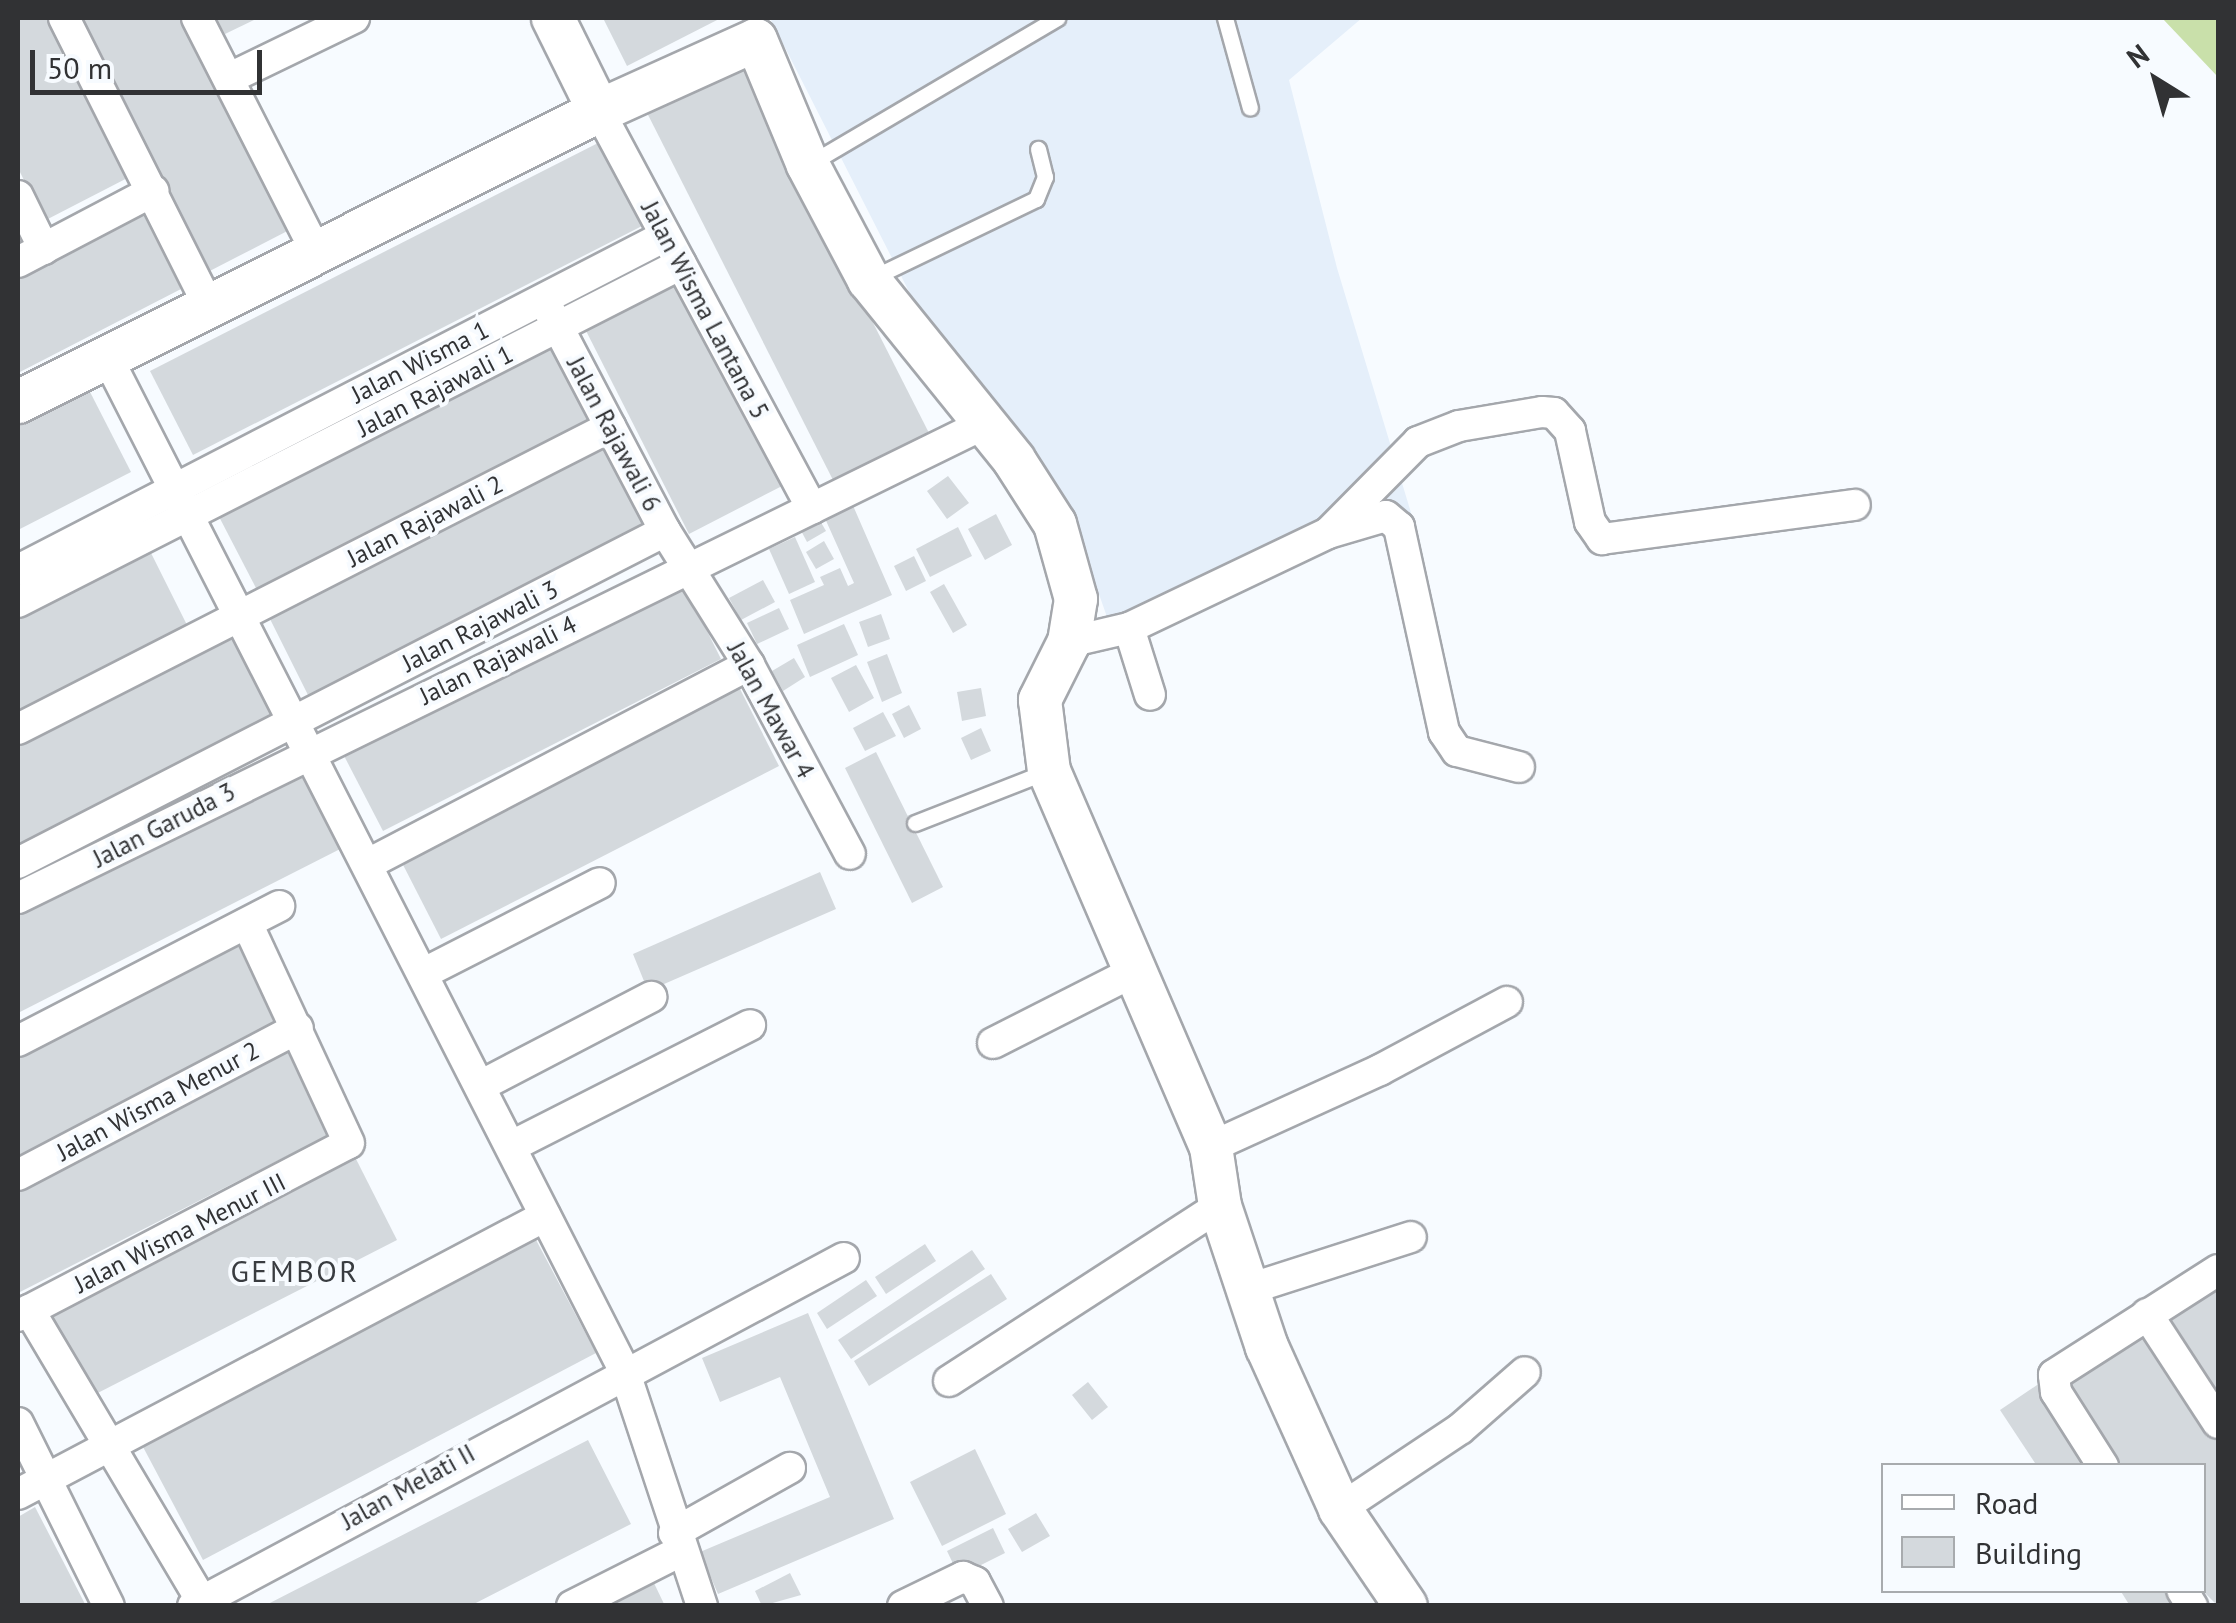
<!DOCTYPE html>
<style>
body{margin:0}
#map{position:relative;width:2236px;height:1623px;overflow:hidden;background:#f7fbff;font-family:"PT Sans",sans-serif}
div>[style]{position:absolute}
.built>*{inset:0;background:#e5effa}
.green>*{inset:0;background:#c9e0aa}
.building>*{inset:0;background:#d4d9dd}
.roads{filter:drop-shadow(2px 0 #a4a7ac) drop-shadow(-2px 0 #a4a7ac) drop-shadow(0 2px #a4a7ac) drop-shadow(0 -2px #a4a7ac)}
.lane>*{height:15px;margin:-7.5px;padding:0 7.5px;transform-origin:7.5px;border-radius:7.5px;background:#fff}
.street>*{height:30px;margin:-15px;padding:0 15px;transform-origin:15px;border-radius:15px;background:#fff}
.secondary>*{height:42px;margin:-21px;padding:0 21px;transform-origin:21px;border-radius:21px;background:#fff}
span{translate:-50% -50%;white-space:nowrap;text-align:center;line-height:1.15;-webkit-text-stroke:8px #f7fbff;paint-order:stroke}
.street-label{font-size:25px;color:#313234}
.quarter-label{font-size:30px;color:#393c40;letter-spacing:2.5px}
.frame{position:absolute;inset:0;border:20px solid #313234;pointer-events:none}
.legend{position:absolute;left:1881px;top:1463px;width:325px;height:130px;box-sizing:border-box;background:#f7fbff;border:2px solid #a8abae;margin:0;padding:12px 18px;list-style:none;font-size:30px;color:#313234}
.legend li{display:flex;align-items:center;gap:20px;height:50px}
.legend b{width:50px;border:2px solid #a8abae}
.north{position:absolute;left:2106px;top:30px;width:100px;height:100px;-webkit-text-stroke:8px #f7fbff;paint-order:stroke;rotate:323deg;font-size:28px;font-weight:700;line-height:40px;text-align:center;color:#313234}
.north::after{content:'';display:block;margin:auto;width:35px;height:45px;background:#313234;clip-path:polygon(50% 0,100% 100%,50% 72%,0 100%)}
.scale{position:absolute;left:30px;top:50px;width:232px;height:45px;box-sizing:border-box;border:5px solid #313234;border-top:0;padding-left:12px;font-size:30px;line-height:35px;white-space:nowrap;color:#313234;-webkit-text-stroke:8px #f7fbff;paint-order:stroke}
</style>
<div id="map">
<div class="built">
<i style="clip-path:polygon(770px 18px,1362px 18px,1289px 80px,1337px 268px,1412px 516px,1107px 617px,1068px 506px,929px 331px)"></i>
</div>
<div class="green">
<i style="clip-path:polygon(2162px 18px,2218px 18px,2218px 77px)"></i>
</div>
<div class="building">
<i style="clip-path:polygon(18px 18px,61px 18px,139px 172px,44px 221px,18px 168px)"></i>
<i style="clip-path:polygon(71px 18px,191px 18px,297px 226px,202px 275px)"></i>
<i style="clip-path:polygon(216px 18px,258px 18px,225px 34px)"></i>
<i style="clip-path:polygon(603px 18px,721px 18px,627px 66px)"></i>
<i style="clip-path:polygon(737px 55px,929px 433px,834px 482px,642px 103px)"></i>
<i style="clip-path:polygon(600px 142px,642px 226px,193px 455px,150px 371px)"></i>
<i style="clip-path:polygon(139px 206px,181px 289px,18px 373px,18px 267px)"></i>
<i style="clip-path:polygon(675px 270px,784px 485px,689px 534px,580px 319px)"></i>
<i style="clip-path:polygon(553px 334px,595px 418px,257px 590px,214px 507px)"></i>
<i style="clip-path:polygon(88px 388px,131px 472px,18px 530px,18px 424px)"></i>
<i style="clip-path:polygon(605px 440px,648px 524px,309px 697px,267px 613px)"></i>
<i style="clip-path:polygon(948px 476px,969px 503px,947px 519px,927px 491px)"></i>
<i style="clip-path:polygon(851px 501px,892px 595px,804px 634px,790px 600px,824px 585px,820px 577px,840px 568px,848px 586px,854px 583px,823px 514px)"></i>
<i style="clip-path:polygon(815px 512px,826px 531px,807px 542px,797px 523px)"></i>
<i style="clip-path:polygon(996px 514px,1012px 545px,985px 560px,968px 529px)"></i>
<i style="clip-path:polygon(958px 527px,972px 556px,930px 577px,916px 549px)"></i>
<i style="clip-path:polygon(795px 537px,815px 582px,789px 594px,769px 549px)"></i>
<i style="clip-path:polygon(145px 541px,187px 625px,18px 712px,18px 606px)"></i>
<i style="clip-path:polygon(824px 541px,834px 559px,816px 569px,806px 552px)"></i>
<i style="clip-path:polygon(914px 556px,926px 581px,906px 591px,894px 566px)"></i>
<i style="clip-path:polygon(679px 575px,721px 659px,383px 831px,340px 748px)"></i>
<i style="clip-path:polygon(763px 580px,775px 602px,741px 620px,729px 598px)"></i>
<i style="clip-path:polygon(944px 584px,967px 625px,953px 633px,930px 592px)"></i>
<i style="clip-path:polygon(779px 608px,789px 629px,757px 644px,747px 623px)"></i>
<i style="clip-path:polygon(881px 614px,890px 639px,868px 647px,859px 622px)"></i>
<i style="clip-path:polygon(844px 624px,858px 655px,810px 677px,797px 645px)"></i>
<i style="clip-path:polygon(236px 631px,278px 715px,18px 848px,18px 742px)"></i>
<i style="clip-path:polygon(887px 654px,902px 693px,882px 702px,867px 662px)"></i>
<i style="clip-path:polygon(794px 658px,805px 677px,783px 691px,772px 671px)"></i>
<i style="clip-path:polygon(856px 665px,874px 698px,849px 712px,831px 678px)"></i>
<i style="clip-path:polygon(737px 683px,779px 766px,441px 939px,398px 855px)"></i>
<i style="clip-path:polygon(981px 688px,986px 716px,962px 721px,957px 692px)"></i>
<i style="clip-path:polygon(909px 705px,921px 729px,904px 738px,892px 714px)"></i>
<i style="clip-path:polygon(883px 712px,896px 736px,865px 751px,853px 728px)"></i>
<i style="clip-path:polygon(981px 728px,991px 751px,971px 760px,961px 738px)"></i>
<i style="clip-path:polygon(876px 752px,943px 887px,912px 903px,845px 768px)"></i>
<i style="clip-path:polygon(308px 760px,350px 844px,18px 1013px,18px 908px)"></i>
<i style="clip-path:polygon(820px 872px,836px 909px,648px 991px,633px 954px)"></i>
<i style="clip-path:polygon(247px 934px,289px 1018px,18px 1156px,18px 1051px)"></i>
<i style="clip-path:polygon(295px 1046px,338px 1130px,18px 1293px,18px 1187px)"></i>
<i style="clip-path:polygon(355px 1157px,397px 1240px,86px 1399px,44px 1315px)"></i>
<i style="clip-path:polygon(535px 1238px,596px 1353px,203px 1560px,142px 1445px)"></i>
<i style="clip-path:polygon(925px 1244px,936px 1261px,886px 1294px,875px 1277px)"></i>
<i style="clip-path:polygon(972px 1250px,985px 1269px,851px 1359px,838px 1340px)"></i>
<i style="clip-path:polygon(991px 1274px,1007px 1299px,869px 1386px,854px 1361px)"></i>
<i style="clip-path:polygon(866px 1280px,877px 1296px,827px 1329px,817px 1313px)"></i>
<i style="clip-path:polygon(2218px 1281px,2218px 1392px,2167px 1315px)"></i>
<i style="clip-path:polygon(808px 1313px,894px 1519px,718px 1594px,700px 1552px,830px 1497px,780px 1377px,720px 1402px,702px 1358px)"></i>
<i style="clip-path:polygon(2141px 1320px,2218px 1436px,2218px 1606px,2204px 1592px,2204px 1466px,2120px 1466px,2059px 1374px)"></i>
<i style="clip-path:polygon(1088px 1382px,1108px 1407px,1092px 1420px,1072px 1395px)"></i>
<i style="clip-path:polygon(2040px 1383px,2095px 1466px,2037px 1466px,2000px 1410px)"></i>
<i style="clip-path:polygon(588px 1440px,631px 1524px,554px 1563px,470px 1606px,264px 1606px)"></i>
<i style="clip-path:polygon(975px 1449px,1006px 1514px,942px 1546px,910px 1482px)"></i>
<i style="clip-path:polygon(35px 1507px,64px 1563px,86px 1606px,18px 1606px,18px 1517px)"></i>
<i style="clip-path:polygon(1036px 1513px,1050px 1536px,1022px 1552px,1008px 1529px)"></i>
<i style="clip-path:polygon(993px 1528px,1005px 1553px,959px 1576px,947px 1551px)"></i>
<i style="clip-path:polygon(790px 1573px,801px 1595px,762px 1606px,755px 1591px)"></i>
<i style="clip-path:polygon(653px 1581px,665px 1606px,604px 1606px)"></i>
<i style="clip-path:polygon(2120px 1590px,2178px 1590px,2188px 1606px,2130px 1606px)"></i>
</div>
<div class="roads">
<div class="lane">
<i style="left:1225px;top:18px;width:93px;rotate:74.5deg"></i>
<i style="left:811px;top:163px;width:286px;rotate:-30.5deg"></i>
<i style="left:872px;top:278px;width:182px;rotate:-25.7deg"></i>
<i style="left:1036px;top:199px;width:24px;rotate:-68deg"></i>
<i style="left:1045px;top:177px;width:29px;rotate:-104deg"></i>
<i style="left:915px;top:823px;width:140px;rotate:-21.4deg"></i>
</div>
<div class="street">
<i style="left:64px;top:18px;width:322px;rotate:63.3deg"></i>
<i style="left:197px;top:18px;width:263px;rotate:63deg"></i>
<i style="left:238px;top:74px;width:129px;rotate:-25.8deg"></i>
<i style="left:599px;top:111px;width:451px;rotate:61.8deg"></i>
<i style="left:18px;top:196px;width:59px;rotate:63.9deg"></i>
<i style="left:18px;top:262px;width:153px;rotate:-27.7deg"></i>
<i style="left:549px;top:310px;width:250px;rotate:62.3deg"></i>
<i style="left:665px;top:531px;width:158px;rotate:57.9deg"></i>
<i style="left:749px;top:665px;width:214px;rotate:61.9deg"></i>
<i style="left:107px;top:357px;width:1137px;rotate:62.96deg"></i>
<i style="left:624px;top:1370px;width:249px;rotate:71.7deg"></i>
<i style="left:1328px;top:533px;width:128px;rotate:-45.3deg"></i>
<i style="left:1418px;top:442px;width:44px;rotate:-21.3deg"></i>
<i style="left:1459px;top:426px;width:84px;rotate:-9.6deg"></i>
<i style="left:1542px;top:412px;width:12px;rotate:5deg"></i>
<i style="left:1554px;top:413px;width:24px;rotate:48deg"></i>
<i style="left:1570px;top:431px;width:93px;rotate:77.6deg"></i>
<i style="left:1590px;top:522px;width:21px;rotate:55deg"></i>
<i style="left:1602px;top:539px;width:255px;rotate:-7.7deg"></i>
<i style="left:18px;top:570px;width:728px;rotate:-27.3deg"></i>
<i style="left:18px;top:602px;width:744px;rotate:-27.01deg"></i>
<i style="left:1129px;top:628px;width:70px;rotate:72.6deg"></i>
<i style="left:1069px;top:642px;width:62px;rotate:-13.1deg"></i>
<i style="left:1129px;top:628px;width:221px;rotate:-25.5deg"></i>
<i style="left:1328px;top:533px;width:60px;rotate:-16.3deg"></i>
<i style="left:1386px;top:516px;width:17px;rotate:40deg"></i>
<i style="left:1399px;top:527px;width:210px;rotate:77.6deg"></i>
<i style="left:1444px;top:732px;width:23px;rotate:56deg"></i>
<i style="left:1457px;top:751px;width:64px;rotate:14.5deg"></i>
<i style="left:18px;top:729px;width:665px;rotate:-27.03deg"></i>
<i style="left:18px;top:863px;width:727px;rotate:-27.16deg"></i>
<i style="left:368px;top:864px;width:430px;rotate:-27.6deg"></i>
<i style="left:18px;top:898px;width:1076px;rotate:-26.14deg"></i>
<i style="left:426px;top:972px;width:195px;rotate:-27.1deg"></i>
<i style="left:18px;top:1041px;width:294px;rotate:-27.3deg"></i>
<i style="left:993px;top:1043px;width:159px;rotate:-26.9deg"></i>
<i style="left:482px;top:1085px;width:191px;rotate:-27.5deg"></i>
<i style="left:512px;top:1146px;width:267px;rotate:-26.9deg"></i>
<i style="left:1211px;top:1147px;width:186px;rotate:-24.5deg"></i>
<i style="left:1380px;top:1070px;width:144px;rotate:-28.2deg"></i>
<i style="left:18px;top:1175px;width:316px;rotate:-27.7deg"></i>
<i style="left:1246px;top:1290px;width:173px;rotate:-17.8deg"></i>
<i style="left:29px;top:1310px;width:344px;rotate:59.3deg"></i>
<i style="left:2147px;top:1314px;width:130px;rotate:56.9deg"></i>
<i style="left:18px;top:1316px;width:373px;rotate:-27.6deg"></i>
<i style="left:349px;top:1143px;width:242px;rotate:-114.9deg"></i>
<i style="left:949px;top:1381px;width:323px;rotate:-32.9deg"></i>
<i style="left:18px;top:1423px;width:204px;rotate:63.6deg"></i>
<i style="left:2103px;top:1466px;width:88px;rotate:-122.4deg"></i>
<i style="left:2056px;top:1392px;width:17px;rotate:-97deg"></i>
<i style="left:2054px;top:1375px;width:195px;rotate:-32.6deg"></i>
<i style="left:18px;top:1494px;width:596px;rotate:-27.81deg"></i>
<i style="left:1340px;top:1509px;width:144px;rotate:-33.7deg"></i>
<i style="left:1460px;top:1429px;width:86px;rotate:-41.2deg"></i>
<i style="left:674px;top:1533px;width:133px;rotate:-29.3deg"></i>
<i style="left:2182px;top:1590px;width:19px;rotate:58deg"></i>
<i style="left:193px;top:1606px;width:738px;rotate:-28.13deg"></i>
<i style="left:572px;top:1606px;width:120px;rotate:-26.8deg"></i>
<i style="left:903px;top:1606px;width:67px;rotate:-25.8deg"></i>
<i style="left:963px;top:1577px;width:13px;rotate:23deg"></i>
<i style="left:975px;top:1582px;width:27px;rotate:62deg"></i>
</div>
<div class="secondary">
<i style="left:553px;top:18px;width:104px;rotate:63.7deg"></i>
<i style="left:18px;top:402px;width:650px;rotate:-26.6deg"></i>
<i style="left:599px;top:111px;width:172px;rotate:-24.3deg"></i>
<i style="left:756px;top:40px;width:135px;rotate:67.4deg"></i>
<i style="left:808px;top:165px;width:130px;rotate:62.1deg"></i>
<i style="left:869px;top:280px;width:231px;rotate:51.1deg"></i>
<i style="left:1014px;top:460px;width:76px;rotate:57.4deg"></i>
<i style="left:1055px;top:524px;width:78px;rotate:74.4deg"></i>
<i style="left:1076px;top:599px;width:44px;rotate:99.2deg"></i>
<i style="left:1069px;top:642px;width:65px;rotate:116.6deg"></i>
<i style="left:1040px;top:700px;width:72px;rotate:82.8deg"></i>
<i style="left:1049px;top:771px;width:409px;rotate:66.7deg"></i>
<i style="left:1211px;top:1147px;width:60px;rotate:81.3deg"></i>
<i style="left:1220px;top:1206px;width:149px;rotate:71.6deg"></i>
<i style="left:1267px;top:1347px;width:178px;rotate:65.7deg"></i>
<i style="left:1340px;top:1509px;width:117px;rotate:55.8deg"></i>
</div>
</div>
<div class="street-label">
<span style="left:705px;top:310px;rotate:62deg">Jalan Wisma Lantana 5</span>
<span style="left:420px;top:362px;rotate:-27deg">Jalan Wisma 1</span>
<span style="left:435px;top:391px;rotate:-27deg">Jalan Rajawali 1</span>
<span style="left:614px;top:434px;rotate:62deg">Jalan Rajawali 6</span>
<span style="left:425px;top:521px;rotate:-27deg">Jalan Rajawali 2</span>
<span style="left:480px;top:626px;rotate:-27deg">Jalan Rajawali 3</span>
<span style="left:498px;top:660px;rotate:-26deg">Jalan Rajawali 4</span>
<span style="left:771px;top:710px;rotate:61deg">Jalan Mawar 4</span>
<span style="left:164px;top:825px;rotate:-27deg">Jalan Garuda 3</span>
<span style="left:158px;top:1101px;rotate:-28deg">Jalan Wisma Menur 2</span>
<span style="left:180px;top:1233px;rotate:-27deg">Jalan Wisma Menur III</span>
<span style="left:408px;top:1487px;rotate:-29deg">Jalan Melati II</span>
</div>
<div class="quarter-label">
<span style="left:295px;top:1271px">GEMBOR</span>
</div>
<div class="frame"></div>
<ul class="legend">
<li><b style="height:12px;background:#fff"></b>Road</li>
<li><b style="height:28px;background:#d4d9dd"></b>Building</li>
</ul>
<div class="north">N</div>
<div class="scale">50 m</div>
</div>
